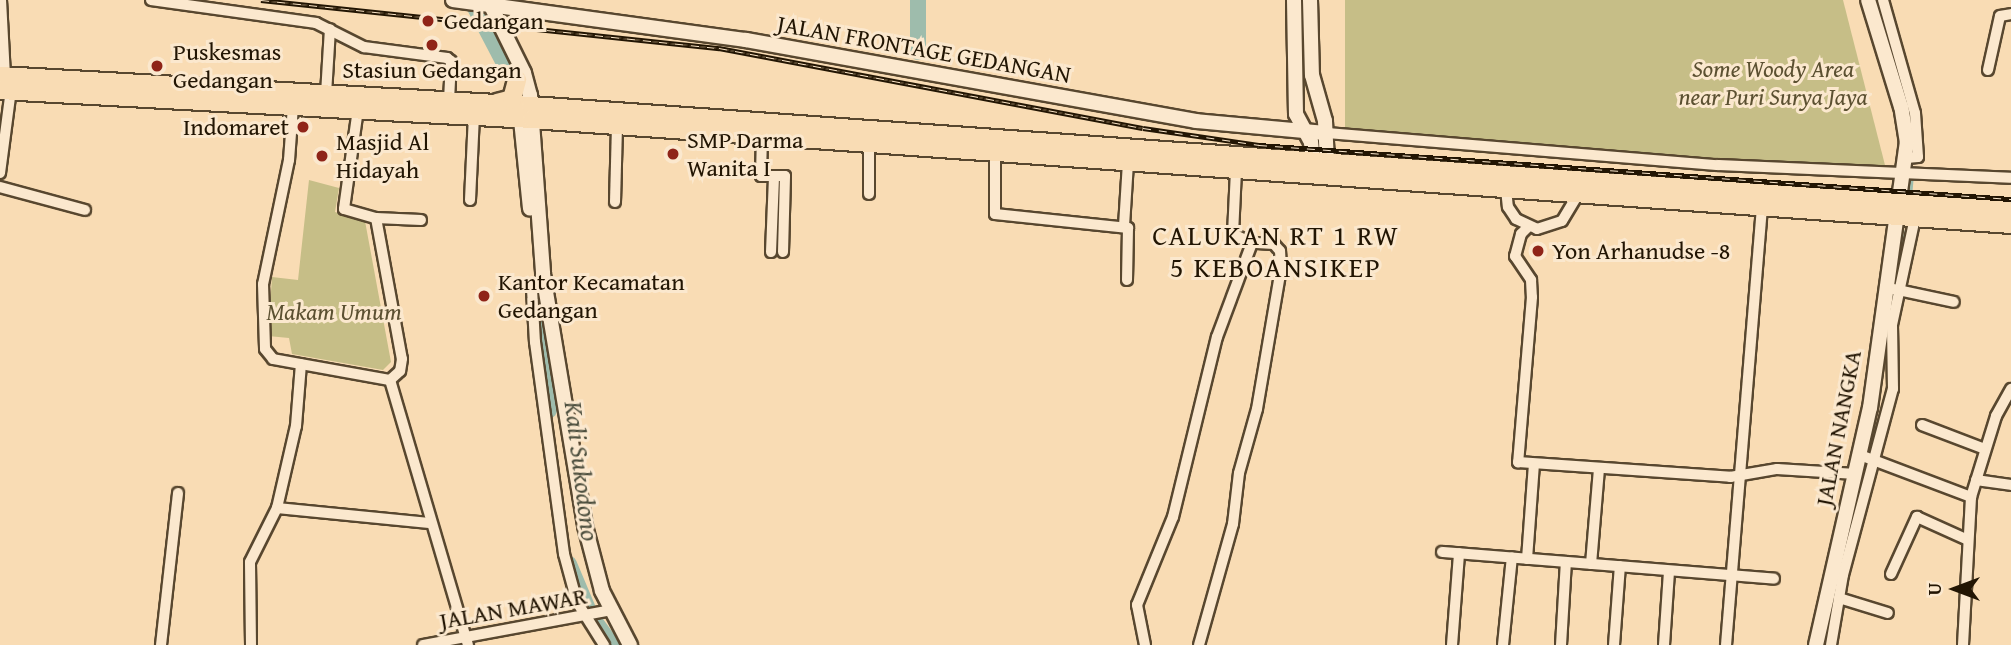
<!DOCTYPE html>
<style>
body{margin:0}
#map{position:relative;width:2011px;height:645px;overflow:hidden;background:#f9dcb4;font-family:"Gentium Book Plus",serif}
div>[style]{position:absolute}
.green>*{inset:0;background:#c6be87}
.stream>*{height:2.5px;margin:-1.25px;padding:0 1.25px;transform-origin:1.25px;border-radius:1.25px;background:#9ebcac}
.river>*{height:16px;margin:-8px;padding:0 8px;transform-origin:8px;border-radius:8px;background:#9ebcac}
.roads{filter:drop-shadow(2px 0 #58472f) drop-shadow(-2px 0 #58472f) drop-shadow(0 2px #58472f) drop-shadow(0 -2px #58472f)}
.street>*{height:10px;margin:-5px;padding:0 5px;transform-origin:5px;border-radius:5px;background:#fbe8ce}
.secondary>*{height:14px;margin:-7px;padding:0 7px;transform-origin:7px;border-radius:7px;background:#fbe8ce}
.highway>*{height:18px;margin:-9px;padding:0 9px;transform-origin:9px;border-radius:9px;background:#f9dcb4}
.rail>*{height:5px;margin-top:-2.5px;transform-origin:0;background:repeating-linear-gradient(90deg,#fbe8ce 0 8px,#221503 0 16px);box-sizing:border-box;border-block:2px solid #221503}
.dots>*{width:19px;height:19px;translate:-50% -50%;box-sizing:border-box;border:4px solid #fbe8ce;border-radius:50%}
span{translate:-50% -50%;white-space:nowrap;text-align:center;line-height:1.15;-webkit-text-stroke:6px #fbe8ce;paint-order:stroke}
.poi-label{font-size:24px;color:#221503}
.left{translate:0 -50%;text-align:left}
.right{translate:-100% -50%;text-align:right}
.street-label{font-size:24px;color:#221503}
.park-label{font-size:24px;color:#5b5031;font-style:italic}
.water-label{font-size:26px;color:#4d4f3e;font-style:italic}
.quarter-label{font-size:28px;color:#221503;letter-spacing:2px}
.north{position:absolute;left:1920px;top:554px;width:70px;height:70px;-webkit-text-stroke:5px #fbe8ce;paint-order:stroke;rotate:270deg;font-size:19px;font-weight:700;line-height:28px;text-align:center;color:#221503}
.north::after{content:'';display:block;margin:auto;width:24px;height:32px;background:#221503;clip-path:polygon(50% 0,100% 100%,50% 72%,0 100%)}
</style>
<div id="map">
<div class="green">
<i style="clip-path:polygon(1345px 0,1843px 0,1887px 173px,1345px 135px)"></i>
<i style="clip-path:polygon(309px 180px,339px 188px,335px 212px,365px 221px,391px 362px,383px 370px,292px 354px,289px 338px,268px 336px,272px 277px,298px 280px)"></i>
</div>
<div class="stream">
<i style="left:1895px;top:63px;width:15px;rotate:70deg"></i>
<i style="left:1910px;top:197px;width:21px;rotate:-85deg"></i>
<i style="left:1899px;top:252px;width:28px;rotate:-73deg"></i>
</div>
<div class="river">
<i style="left:471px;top:0;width:71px;rotate:62.4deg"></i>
<i style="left:918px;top:0;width:52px;rotate:90deg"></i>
<i style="left:536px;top:304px;width:107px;rotate:83deg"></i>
<i style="left:569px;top:564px;width:56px;rotate:67.1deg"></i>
<i style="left:591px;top:616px;width:36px;rotate:54deg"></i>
</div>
<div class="roads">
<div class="street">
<i style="left:1px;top:0;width:77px;rotate:87deg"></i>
<i style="left:151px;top:0;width:167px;rotate:7.9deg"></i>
<i style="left:316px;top:23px;width:54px;rotate:26.6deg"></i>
<i style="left:364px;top:47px;width:84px;rotate:7.5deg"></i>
<i style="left:447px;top:58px;width:5px;rotate:37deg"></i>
<i style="left:451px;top:61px;width:40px;rotate:92.9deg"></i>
<i style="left:1883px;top:0;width:117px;rotate:74.2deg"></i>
<i style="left:1915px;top:113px;width:44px;rotate:86.1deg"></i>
<i style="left:1918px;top:157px;width:12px;rotate:175deg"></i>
<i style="left:1988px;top:70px;width:55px;rotate:-77.5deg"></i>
<i style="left:2000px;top:16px;width:11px;rotate:-10deg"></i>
<i style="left:326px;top:94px;width:65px;rotate:-86.5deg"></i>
<i style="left:293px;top:106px;width:54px;rotate:94.2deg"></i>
<i style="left:289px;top:160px;width:127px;rotate:101.8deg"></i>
<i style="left:263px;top:284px;width:65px;rotate:88.2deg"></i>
<i style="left:265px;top:349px;width:13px;rotate:51deg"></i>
<i style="left:273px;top:359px;width:119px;rotate:10.2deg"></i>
<i style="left:358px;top:109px;width:101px;rotate:98deg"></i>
<i style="left:344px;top:209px;width:33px;rotate:16deg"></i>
<i style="left:376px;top:218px;width:45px;rotate:2.5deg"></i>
<i style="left:1326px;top:133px;width:393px;rotate:4.7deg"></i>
<i style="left:1718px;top:165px;width:293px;rotate:2.5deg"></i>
<i style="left:762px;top:135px;width:41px;rotate:91.4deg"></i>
<i style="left:761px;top:176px;width:24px"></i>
<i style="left:785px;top:176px;width:76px;rotate:91.5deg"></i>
<i style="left:869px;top:143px;width:51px;rotate:90deg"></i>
<i style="left:995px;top:152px;width:62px;rotate:90deg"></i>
<i style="left:995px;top:214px;width:134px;rotate:6deg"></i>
<i style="left:1128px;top:228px;width:52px;rotate:91.1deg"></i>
<i style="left:0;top:173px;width:84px;rotate:-82.5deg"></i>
<i style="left:0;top:187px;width:88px;rotate:15.1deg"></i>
<i style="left:1506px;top:189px;width:18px;rotate:84deg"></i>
<i style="left:1508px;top:207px;width:14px;rotate:56deg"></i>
<i style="left:1516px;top:219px;width:23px;rotate:25deg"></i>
<i style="left:1537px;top:229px;width:26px;rotate:-18deg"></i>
<i style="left:1562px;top:221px;width:31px;rotate:-59deg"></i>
<i style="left:470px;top:200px;width:84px;rotate:-87.3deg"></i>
<i style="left:615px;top:202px;width:77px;rotate:-88.5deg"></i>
<i style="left:376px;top:218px;width:143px;rotate:79.6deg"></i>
<i style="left:402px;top:359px;width:12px;rotate:99deg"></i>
<i style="left:400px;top:371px;width:13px;rotate:138deg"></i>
<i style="left:1124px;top:226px;width:64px;rotate:-86.4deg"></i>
<i style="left:1528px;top:227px;width:10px;rotate:135deg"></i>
<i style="left:1521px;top:234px;width:23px;rotate:105deg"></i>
<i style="left:1515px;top:256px;width:29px;rotate:56deg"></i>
<i style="left:1531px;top:280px;width:17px;rotate:87deg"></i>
<i style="left:1532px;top:297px;width:166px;rotate:94.8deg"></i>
<i style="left:1518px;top:462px;width:213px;rotate:4deg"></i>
<i style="left:1730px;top:477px;width:48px;rotate:-9.7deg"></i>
<i style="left:1777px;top:469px;width:79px;rotate:3.6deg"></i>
<i style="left:771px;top:252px;width:76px;rotate:-87.7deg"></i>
<i style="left:544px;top:280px;width:15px;rotate:143deg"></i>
<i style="left:532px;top:289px;width:53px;rotate:86.8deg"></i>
<i style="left:535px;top:342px;width:214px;rotate:82.2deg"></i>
<i style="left:564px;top:554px;width:50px;rotate:74.8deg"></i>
<i style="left:577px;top:602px;width:51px;rotate:57.9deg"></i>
<i style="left:1893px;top:289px;width:62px;rotate:12deg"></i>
<i style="left:390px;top:380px;width:276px;rotate:73.6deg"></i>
<i style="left:1922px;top:425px;width:67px;rotate:20.9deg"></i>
<i style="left:1860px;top:455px;width:119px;rotate:20.7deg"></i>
<i style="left:1976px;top:480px;width:35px;rotate:8deg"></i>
<i style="left:277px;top:508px;width:153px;rotate:5.6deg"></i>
<i style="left:1442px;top:552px;width:333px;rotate:4.6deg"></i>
<i style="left:1527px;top:559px;width:95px;rotate:-85.8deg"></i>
<i style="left:1591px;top:564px;width:96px;rotate:-85.2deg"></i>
<i style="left:1891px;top:574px;width:63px;rotate:-65.5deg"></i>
<i style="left:1917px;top:517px;width:56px;rotate:24.3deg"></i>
<i style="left:1839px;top:598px;width:51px;rotate:17deg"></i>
<i style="left:161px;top:645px;width:153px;rotate:-83.6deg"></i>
<i style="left:251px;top:645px;width:83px;rotate:-90.7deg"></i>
<i style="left:250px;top:562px;width:60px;rotate:-63.4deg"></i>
<i style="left:277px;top:508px;width:84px;rotate:-77deg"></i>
<i style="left:296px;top:426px;width:62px;rotate:-85.4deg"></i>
<i style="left:423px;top:645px;width:191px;rotate:-10.5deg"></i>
<i style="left:1145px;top:645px;width:41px;rotate:-101.3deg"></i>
<i style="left:1137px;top:605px;width:95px;rotate:-67.8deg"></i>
<i style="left:1173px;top:517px;width:185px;rotate:-76.3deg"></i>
<i style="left:1217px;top:337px;width:100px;rotate:-69.6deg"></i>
<i style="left:1199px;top:645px;width:126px;rotate:-74.3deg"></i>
<i style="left:1233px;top:524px;width:51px;rotate:-83.3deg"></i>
<i style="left:1239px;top:473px;width:66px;rotate:-74.3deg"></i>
<i style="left:1257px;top:409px;width:142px;rotate:-80.3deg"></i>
<i style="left:1281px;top:269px;width:18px;rotate:-93deg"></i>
<i style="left:1280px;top:251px;width:9px;rotate:-131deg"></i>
<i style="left:1274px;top:244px;width:22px;rotate:-177deg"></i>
<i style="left:1252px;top:243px;width:21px;rotate:-155deg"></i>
<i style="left:1233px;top:234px;width:64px;rotate:-87.3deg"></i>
<i style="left:1452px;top:645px;width:92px;rotate:-85.6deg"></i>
<i style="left:1503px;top:645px;width:88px;rotate:-84.2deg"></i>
<i style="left:1561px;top:645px;width:83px;rotate:-86.6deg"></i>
<i style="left:1614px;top:645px;width:79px;rotate:-85.7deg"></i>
<i style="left:1664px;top:645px;width:74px;rotate:-86.1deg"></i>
<i style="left:1726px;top:645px;width:443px;rotate:-85.3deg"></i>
<i style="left:1831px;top:645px;width:71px;rotate:-80.3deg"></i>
<i style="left:1843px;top:575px;width:193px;rotate:-75deg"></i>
<i style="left:1893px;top:389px;width:64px;rotate:-90.9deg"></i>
<i style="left:1892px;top:325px;width:109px;rotate:-77.9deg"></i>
<i style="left:1963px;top:645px;width:148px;rotate:-86.9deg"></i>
<i style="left:1971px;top:497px;width:85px;rotate:-72.8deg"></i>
<i style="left:1996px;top:416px;width:31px;rotate:-61deg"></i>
</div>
<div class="secondary">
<i style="left:453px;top:0;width:296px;rotate:7.8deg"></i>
<i style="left:746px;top:40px;width:457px;rotate:10.2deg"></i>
<i style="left:1196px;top:121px;width:131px;rotate:5.3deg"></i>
<i style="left:488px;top:0;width:81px;rotate:63.7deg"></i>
<i style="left:524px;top:73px;width:23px;rotate:75deg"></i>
<i style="left:530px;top:95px;width:179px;rotate:85.8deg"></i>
<i style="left:543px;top:274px;width:255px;rotate:80.5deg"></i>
<i style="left:585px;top:526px;width:67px;rotate:75.3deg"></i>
<i style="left:602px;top:591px;width:61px;rotate:62.6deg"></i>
<i style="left:1294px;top:0;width:114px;rotate:89deg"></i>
<i style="left:1296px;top:114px;width:32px;rotate:62deg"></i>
<i style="left:1311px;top:142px;width:19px;rotate:84deg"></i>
<i style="left:1310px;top:0;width:75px;rotate:88.5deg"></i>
<i style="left:1312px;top:75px;width:48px;rotate:74.2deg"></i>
<i style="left:1325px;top:121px;width:41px;rotate:87.2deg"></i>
<i style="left:520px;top:110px;width:99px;rotate:84.2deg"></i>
<i style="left:1816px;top:645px;width:243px;rotate:-77.2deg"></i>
<i style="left:1870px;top:408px;width:268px;rotate:-82.1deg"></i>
<i style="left:1907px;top:143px;width:36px;rotate:-99deg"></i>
<i style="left:1901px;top:107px;width:112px;rotate:-107.1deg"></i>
</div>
<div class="highway">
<i style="left:0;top:76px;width:532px;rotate:3.23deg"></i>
<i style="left:531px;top:106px;width:1484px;rotate:4.06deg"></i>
<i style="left:0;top:90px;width:533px;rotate:3.12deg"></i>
<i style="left:532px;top:119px;width:1483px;rotate:4.06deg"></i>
<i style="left:497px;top:103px;width:16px;rotate:-15deg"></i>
<i style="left:512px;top:99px;width:20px;rotate:-75deg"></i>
</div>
</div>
<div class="rail">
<i style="left:261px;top:0;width:461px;rotate:6deg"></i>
<i style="left:719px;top:48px;width:431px;rotate:10.7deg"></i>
<i style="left:1143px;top:128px;width:117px;rotate:8.3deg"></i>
<i style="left:1259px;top:145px;width:754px;rotate:4.11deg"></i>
</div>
<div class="dots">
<i style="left:428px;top:21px;background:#8f2418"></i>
<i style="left:432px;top:45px;background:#8f2418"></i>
<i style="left:157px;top:66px;background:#8f2418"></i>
<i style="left:303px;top:127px;background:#8f2418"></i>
<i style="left:673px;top:154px;background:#8f2418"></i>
<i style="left:322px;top:156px;background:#8f2418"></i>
<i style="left:1538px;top:251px;background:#8f2418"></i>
<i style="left:484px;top:296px;background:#8f2418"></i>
</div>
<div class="poi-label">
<span class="left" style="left:444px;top:21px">Gedangan</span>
<span class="left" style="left:173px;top:66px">Puskesmas<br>Gedangan</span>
<span style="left:432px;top:70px">Stasiun Gedangan</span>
<span class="right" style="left:289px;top:127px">Indomaret</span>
<span class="left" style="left:687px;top:154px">SMP Darma<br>Wanita I</span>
<span class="left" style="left:336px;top:156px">Masjid Al<br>Hidayah</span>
<span class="left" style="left:1552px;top:251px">Yon Arhanudse -8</span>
<span class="left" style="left:498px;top:296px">Kantor Kecamatan<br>Gedangan</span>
</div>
<div class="street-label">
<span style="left:924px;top:49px;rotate:10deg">JALAN FRONTAGE GEDANGAN</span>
<span style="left:1838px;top:428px;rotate:-79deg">JALAN NANGKA</span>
<span style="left:513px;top:608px;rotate:-10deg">JALAN MAWAR</span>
</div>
<div class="park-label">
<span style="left:1773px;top:83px">Some Woody Area<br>near Puri Surya Jaya</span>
<span style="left:334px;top:312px">Makam Umum</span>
</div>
<div class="water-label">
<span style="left:582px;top:471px;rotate:83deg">Kali Sukodono</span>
</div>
<div class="quarter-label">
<span style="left:1276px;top:251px">CALUKAN RT 1 RW<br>5 KEBOANSIKEP</span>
</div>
<div class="north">U</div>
</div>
